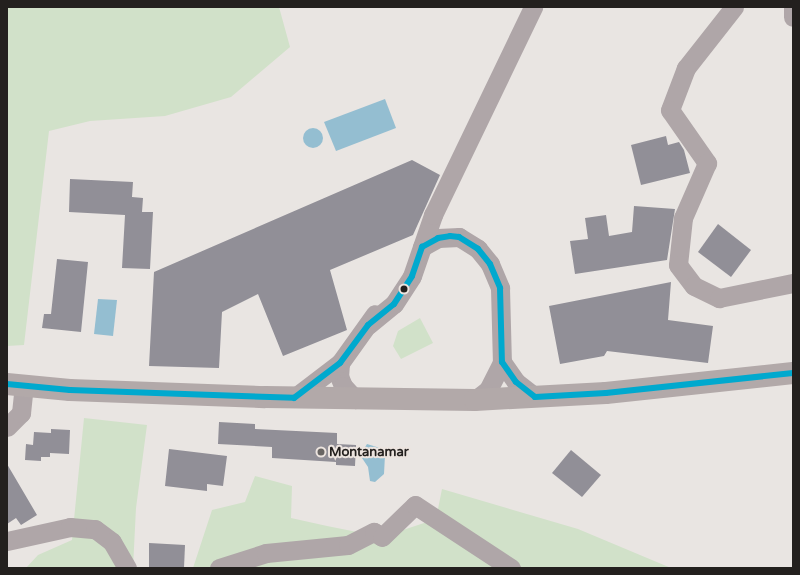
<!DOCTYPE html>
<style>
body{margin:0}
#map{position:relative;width:800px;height:575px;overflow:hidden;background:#e9e5e2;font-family:"Varela Round",sans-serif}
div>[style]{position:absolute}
.green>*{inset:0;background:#d1e1c9}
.water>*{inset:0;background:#94bed1}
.round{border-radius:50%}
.building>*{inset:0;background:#918f97}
.minor>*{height:19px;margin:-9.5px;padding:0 9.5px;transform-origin:9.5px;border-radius:9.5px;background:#afa6a8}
.major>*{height:22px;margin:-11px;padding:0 11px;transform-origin:11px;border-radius:11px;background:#b2a9a9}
.bus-1>*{height:6px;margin:-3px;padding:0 3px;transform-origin:3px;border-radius:3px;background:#00a9ce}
.dots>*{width:11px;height:11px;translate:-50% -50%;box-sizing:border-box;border:2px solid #ece4df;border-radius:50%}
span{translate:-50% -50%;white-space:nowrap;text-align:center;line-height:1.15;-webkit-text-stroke:4px #ece4df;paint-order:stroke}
.poi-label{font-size:13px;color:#23201e;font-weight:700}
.left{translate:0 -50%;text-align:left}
.frame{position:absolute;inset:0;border:8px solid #23201e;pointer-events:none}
</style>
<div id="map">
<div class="green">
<i style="clip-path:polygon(7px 7px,279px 7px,290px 47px,231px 97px,165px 116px,90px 121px,49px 131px,24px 345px,7px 346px)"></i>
<i style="clip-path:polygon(420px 318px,433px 343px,401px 359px,393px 346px,398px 331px)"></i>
<i style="clip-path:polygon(84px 418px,147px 425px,136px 508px,133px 568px,26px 568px,38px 555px,72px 540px)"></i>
<i style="clip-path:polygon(255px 476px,292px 486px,291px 518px,327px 526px,382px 537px,436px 519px,442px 489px,578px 529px,671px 568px,193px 568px,212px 510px,245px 502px)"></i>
</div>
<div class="water">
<i style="clip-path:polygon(385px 99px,396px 128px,336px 151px,324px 122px)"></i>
<i class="round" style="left:303px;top:128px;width:20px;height:20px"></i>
<i style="clip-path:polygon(98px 299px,117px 300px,113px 336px,94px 334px)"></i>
<i style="clip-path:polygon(367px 444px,380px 448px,385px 455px,384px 474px,375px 482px,370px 481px,368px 467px,360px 455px)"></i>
</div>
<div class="building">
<i style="clip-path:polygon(666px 136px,668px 145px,679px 142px,684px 150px,690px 173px,641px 185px,631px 145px)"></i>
<i style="clip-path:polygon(412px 160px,440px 175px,413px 235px,330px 270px,347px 330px,283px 356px,258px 294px,222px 312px,219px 368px,149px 366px,154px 272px)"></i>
<i style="clip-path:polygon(70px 179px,133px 182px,132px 197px,143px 198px,142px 212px,153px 212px,150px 269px,122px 268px,125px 215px,69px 212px)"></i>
<i style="clip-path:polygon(634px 206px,675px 209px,667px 260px,575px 274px,570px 241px,588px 239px,585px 218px,606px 215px,609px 236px,632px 232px)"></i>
<i style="clip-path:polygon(718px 224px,751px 250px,731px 277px,698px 252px)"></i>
<i style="clip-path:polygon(57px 259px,88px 262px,81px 332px,42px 328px,44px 314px,51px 314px)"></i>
<i style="clip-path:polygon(671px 282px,668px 320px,713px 326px,708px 363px,607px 351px,604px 356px,560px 364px,549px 306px)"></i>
<i style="clip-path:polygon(219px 422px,255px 424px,255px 429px,337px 433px,337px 444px,356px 445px,355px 466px,336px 465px,336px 462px,272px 458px,272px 447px,218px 444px)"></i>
<i style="clip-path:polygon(51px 429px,70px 430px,69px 454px,50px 453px,50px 457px,41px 457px,41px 461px,25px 460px,26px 444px,33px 445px,34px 432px,51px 433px)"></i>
<i style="clip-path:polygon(169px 449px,227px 456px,223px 486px,207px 484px,207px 491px,165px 486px)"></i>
<i style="clip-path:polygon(571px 450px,601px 475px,582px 497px,552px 473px)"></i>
<i style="clip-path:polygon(7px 464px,37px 515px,21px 525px,16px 518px,7px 524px)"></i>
<i style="clip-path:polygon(149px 543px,185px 545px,184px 568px,149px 568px)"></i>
</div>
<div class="minor">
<i style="left:734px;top:7px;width:78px;rotate:128.2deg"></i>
<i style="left:686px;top:68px;width:45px;rotate:110.9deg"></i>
<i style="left:670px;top:110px;width:65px;rotate:55.1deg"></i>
<i style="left:707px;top:163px;width:60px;rotate:113.6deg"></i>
<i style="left:683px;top:218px;width:47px;rotate:96.1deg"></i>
<i style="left:678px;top:265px;width:26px;rotate:53deg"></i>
<i style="left:694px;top:286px;width:28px;rotate:26deg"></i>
<i style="left:719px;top:298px;width:76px;rotate:-11.5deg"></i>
<i style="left:793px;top:7px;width:10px;rotate:90deg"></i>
<i style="left:422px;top:247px;width:18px;rotate:-29deg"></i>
<i style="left:438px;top:238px;width:21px;rotate:-3deg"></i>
<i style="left:459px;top:237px;width:22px;rotate:32deg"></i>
<i style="left:478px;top:249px;width:19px;rotate:51deg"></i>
<i style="left:490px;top:264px;width:26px;rotate:67deg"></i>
<i style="left:500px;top:288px;width:74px;rotate:88.5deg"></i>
<i style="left:502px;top:362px;width:24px;rotate:55deg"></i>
<i style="left:516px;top:382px;width:24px;rotate:38deg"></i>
<i style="left:368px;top:325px;width:33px;rotate:-39deg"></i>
<i style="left:394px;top:304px;width:33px;rotate:-57deg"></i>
<i style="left:412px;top:276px;width:65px;rotate:-71deg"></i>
<i style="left:433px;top:215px;width:231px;rotate:-64.3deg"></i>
<i style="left:340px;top:363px;width:13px;rotate:94deg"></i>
<i style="left:339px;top:376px;width:11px;rotate:68deg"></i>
<i style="left:343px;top:386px;width:18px;rotate:47deg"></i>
<i style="left:294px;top:398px;width:58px;rotate:-37.3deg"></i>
<i style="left:340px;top:363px;width:60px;rotate:-54.5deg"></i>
<i style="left:475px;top:400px;width:16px;rotate:-38deg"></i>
<i style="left:488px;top:390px;width:31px;rotate:-63deg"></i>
<i style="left:7px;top:427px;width:20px;rotate:-45deg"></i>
<i style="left:21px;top:413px;width:27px;rotate:-84deg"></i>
<i style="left:7px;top:541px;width:65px;rotate:-12.5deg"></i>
<i style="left:70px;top:527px;width:25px;rotate:5deg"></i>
<i style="left:95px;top:529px;width:21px;rotate:37deg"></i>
<i style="left:112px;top:542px;width:30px;rotate:60deg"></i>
<i style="left:219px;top:568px;width:49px;rotate:-17.7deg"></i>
<i style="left:266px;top:553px;width:82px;rotate:-5.6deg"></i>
<i style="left:348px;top:545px;width:29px;rotate:-27deg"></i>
<i style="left:374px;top:532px;width:9px;rotate:32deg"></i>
<i style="left:382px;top:537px;width:46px;rotate:-44.1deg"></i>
<i style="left:415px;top:505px;width:115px;rotate:33.3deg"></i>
</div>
<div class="major">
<i style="left:7px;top:384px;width:63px;rotate:5.4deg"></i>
<i style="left:70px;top:390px;width:195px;rotate:2.1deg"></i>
<i style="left:265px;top:397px;width:210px;rotate:0.8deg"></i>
<i style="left:475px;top:400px;width:131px;rotate:-3.1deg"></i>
<i style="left:606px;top:393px;width:188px;rotate:-6.1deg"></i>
</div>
<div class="bus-1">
<i style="left:7px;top:384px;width:63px;rotate:5.4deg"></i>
<i style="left:70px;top:390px;width:224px;rotate:2deg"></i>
<i style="left:294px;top:398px;width:58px;rotate:-37.3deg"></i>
<i style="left:340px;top:363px;width:47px;rotate:-53.6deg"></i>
<i style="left:368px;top:325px;width:33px;rotate:-39deg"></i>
<i style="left:394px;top:304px;width:33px;rotate:-57deg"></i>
<i style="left:412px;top:276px;width:31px;rotate:-71deg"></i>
<i style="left:422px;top:247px;width:18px;rotate:-29deg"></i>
<i style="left:438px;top:238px;width:12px;rotate:-9deg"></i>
<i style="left:450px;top:236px;width:9px;rotate:6deg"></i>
<i style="left:459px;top:237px;width:22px;rotate:32deg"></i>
<i style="left:478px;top:249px;width:19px;rotate:51deg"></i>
<i style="left:490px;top:264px;width:26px;rotate:67deg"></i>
<i style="left:500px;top:288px;width:74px;rotate:88.5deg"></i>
<i style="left:502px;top:362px;width:24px;rotate:55deg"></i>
<i style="left:516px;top:382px;width:24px;rotate:38deg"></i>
<i style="left:535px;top:397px;width:71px;rotate:-3.2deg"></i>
<i style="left:606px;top:393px;width:188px;rotate:-6.1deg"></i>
</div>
<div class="dots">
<i style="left:404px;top:289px;background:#23201e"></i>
<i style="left:321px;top:452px;background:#686563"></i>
</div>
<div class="poi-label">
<span class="left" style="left:329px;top:452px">Montanamar</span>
</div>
<div class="frame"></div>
</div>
